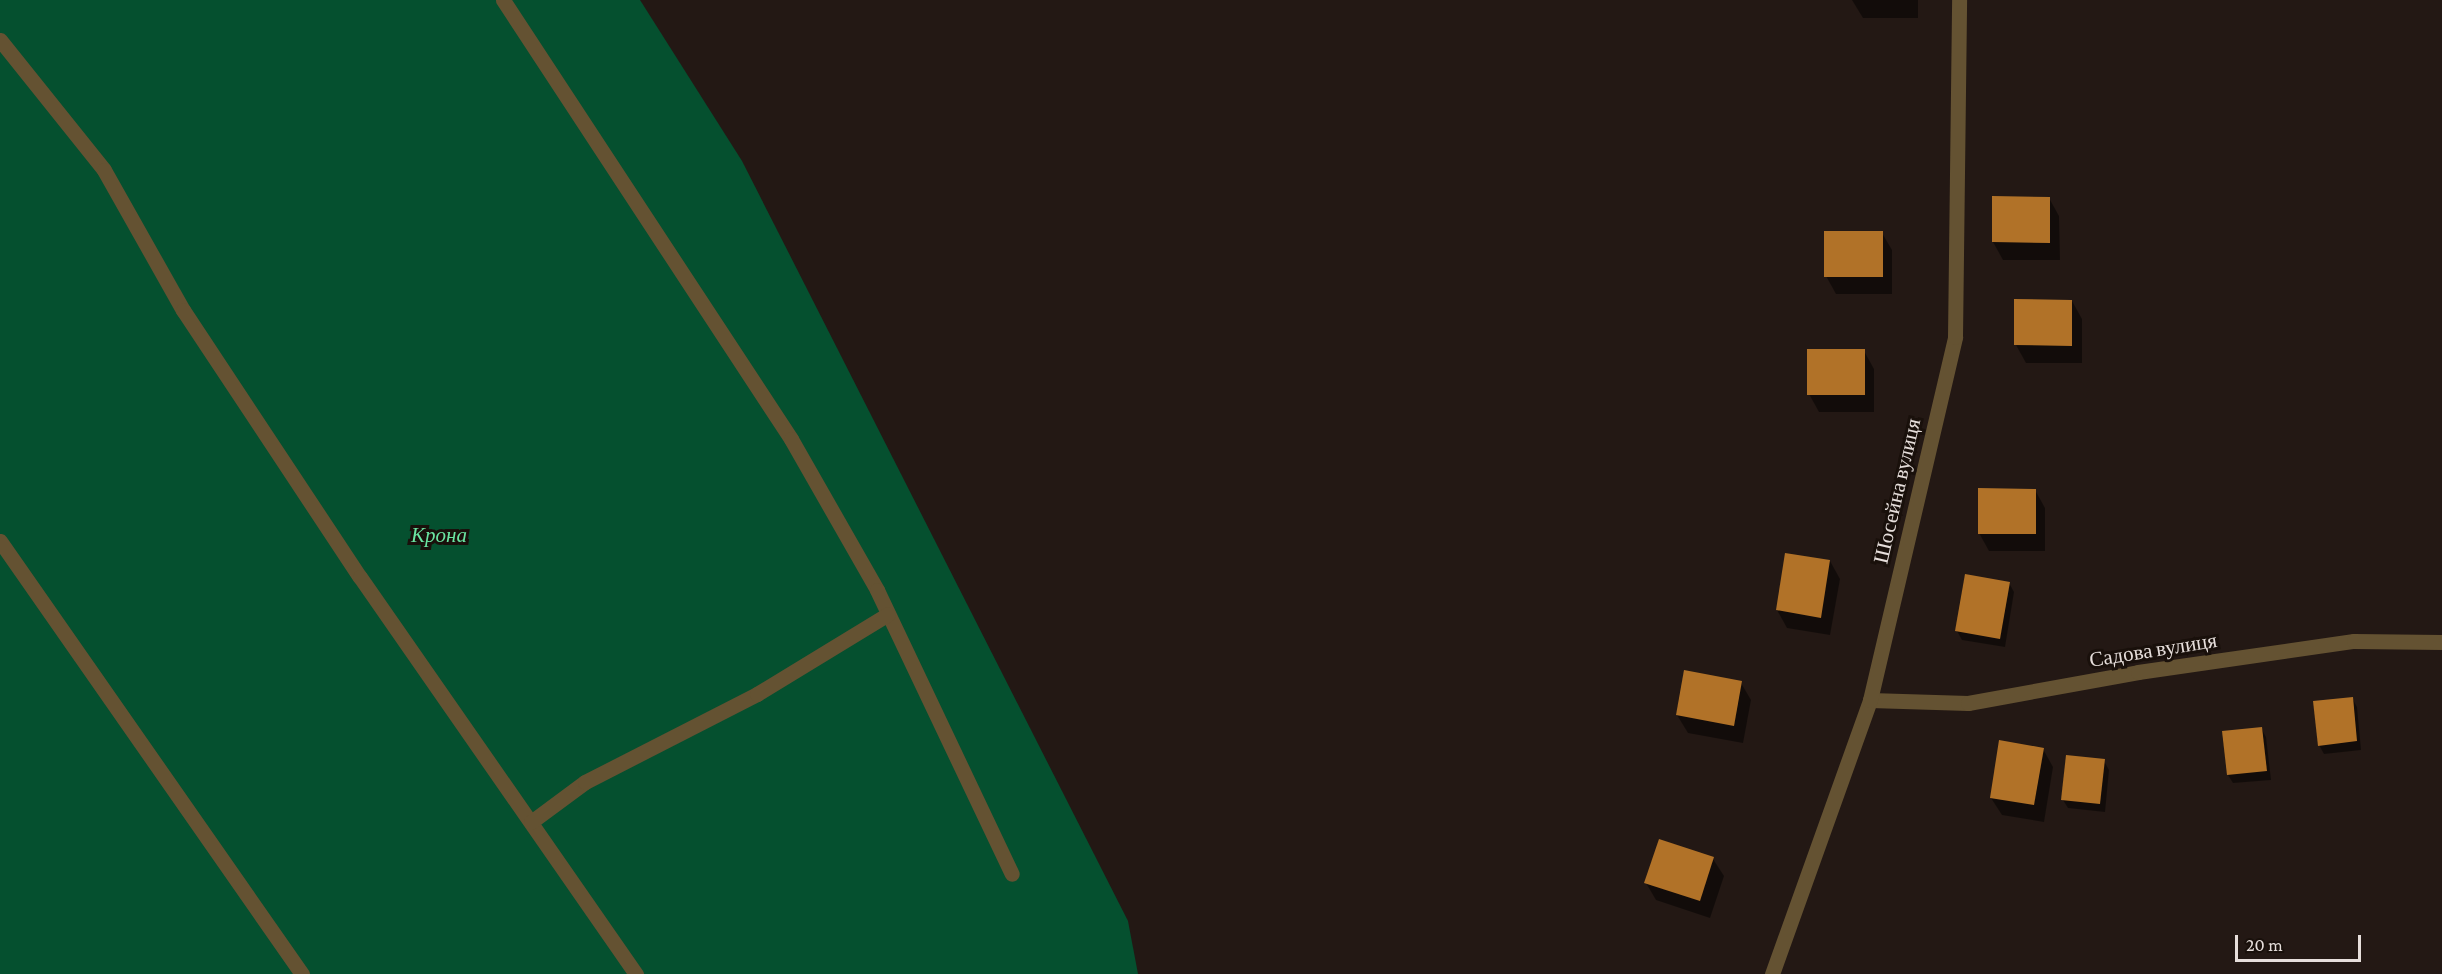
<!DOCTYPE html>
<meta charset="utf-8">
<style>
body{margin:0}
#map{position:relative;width:2442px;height:974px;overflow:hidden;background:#231814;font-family:"Crimson Pro",serif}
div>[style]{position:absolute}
.green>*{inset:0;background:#05502f}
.shadow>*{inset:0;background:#0007}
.building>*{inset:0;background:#b17228}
.minor>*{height:15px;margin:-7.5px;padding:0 7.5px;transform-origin:7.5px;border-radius:7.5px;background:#645232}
span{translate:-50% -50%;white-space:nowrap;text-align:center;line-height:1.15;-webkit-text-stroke:6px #19100b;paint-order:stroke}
.street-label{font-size:21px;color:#e6dedb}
.park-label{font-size:21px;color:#6ae5a2;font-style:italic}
.scale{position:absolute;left:2235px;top:935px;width:126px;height:27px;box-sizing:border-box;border:3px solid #e6dedb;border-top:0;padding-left:8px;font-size:18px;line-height:21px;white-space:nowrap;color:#e6dedb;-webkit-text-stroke:4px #19100b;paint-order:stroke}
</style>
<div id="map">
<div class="green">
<i style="clip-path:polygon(0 0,640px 0,742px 161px,1128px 921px,1138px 974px,0 974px)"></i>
</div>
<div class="shadow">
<i style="clip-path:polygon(1852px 0,1918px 0,1918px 18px,1863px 18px)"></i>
<i style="clip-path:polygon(1993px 198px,2049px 198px,2059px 216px,2060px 260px,2003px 260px,1993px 242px)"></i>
<i style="clip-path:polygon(1882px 233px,1892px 250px,1892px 294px,1836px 294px,1826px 276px)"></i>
<i style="clip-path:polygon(2072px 301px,2082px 319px,2082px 363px,2026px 363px,2016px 345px)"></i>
<i style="clip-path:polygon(1864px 351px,1874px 369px,1874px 412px,1819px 412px,1809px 394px)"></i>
<i style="clip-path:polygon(2035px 490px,2045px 508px,2045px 551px,1989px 551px,1979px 533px)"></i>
<i style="clip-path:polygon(1830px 561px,1840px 579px,1830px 635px,1787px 628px,1777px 610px)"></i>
<i style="clip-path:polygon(2009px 583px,2014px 592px,2005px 647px,1962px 640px,1957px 631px)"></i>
<i style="clip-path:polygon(1741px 683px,1751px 700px,1743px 743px,1688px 733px,1677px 715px)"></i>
<i style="clip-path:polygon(2352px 698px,2357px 707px,2361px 750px,2324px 754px,2319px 745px)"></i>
<i style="clip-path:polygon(2261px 728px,2266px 737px,2271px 780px,2233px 783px,2228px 775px)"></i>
<i style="clip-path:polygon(2043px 749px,2053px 767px,2044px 822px,2002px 815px,1991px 798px)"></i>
<i style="clip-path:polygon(2104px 761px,2109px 770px,2105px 812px,2068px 808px,2063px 800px)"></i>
<i style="clip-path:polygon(1713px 859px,1724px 876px,1710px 918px,1656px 900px,1646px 883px)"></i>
</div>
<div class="building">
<i style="clip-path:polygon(1992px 196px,2050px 197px,2050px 243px,1992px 242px)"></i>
<i style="clip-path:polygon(1824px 231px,1883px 231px,1883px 277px,1824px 277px)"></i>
<i style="clip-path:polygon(2014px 299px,2072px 300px,2072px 346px,2014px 345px)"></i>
<i style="clip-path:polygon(1807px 349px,1865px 349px,1865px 395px,1807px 395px)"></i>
<i style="clip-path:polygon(1978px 488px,2036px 489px,2036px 534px,1978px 534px)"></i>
<i style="clip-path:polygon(1785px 553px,1830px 560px,1821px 618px,1776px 610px)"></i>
<i style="clip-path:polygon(1965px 574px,2010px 582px,2000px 639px,1955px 631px)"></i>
<i style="clip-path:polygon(1684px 670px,1742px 681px,1734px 726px,1676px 715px)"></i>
<i style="clip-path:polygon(2353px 697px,2357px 741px,2318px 746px,2313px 701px)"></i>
<i style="clip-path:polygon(2262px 727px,2267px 771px,2227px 775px,2222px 731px)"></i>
<i style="clip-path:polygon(1999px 740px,2044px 748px,2034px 805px,1990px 798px)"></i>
<i style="clip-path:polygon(2066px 755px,2105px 759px,2100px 804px,2061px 800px)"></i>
<i style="clip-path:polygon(1659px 839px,1714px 857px,1700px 901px,1644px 883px)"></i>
</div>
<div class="minor">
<i style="left:503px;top:0;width:525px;rotate:56.73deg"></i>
<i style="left:791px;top:439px;width:174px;rotate:60.3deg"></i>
<i style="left:877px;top:590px;width:314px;rotate:64.6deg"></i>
<i style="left:0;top:40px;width:166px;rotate:51.3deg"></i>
<i style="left:104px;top:170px;width:161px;rotate:60.6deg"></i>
<i style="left:183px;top:310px;width:320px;rotate:56.5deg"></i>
<i style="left:360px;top:577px;width:484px;rotate:55.2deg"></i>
<i style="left:0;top:541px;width:528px;rotate:55.11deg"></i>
<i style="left:1870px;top:700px;width:98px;rotate:1.8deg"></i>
<i style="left:1968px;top:703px;width:173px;rotate:-10.3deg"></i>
<i style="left:2138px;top:672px;width:218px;rotate:-8.2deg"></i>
<i style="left:2354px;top:641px;width:88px;rotate:0.7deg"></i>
<i style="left:531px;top:822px;width:67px;rotate:-36.5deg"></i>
<i style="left:585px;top:782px;width:193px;rotate:-27.1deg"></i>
<i style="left:757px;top:694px;width:153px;rotate:-31.4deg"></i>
<i style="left:1772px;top:974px;width:291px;rotate:-70.3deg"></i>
<i style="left:1870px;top:700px;width:373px;rotate:-76.8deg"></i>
<i style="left:1955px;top:337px;width:337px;rotate:-89.3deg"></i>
</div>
<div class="street-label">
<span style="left:1897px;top:491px;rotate:-77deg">Шосейна вулиця</span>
<span style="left:2153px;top:650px;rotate:-9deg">Садова вулиця</span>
</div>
<div class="park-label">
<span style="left:439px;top:535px">Крона</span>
</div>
<div class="scale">20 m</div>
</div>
